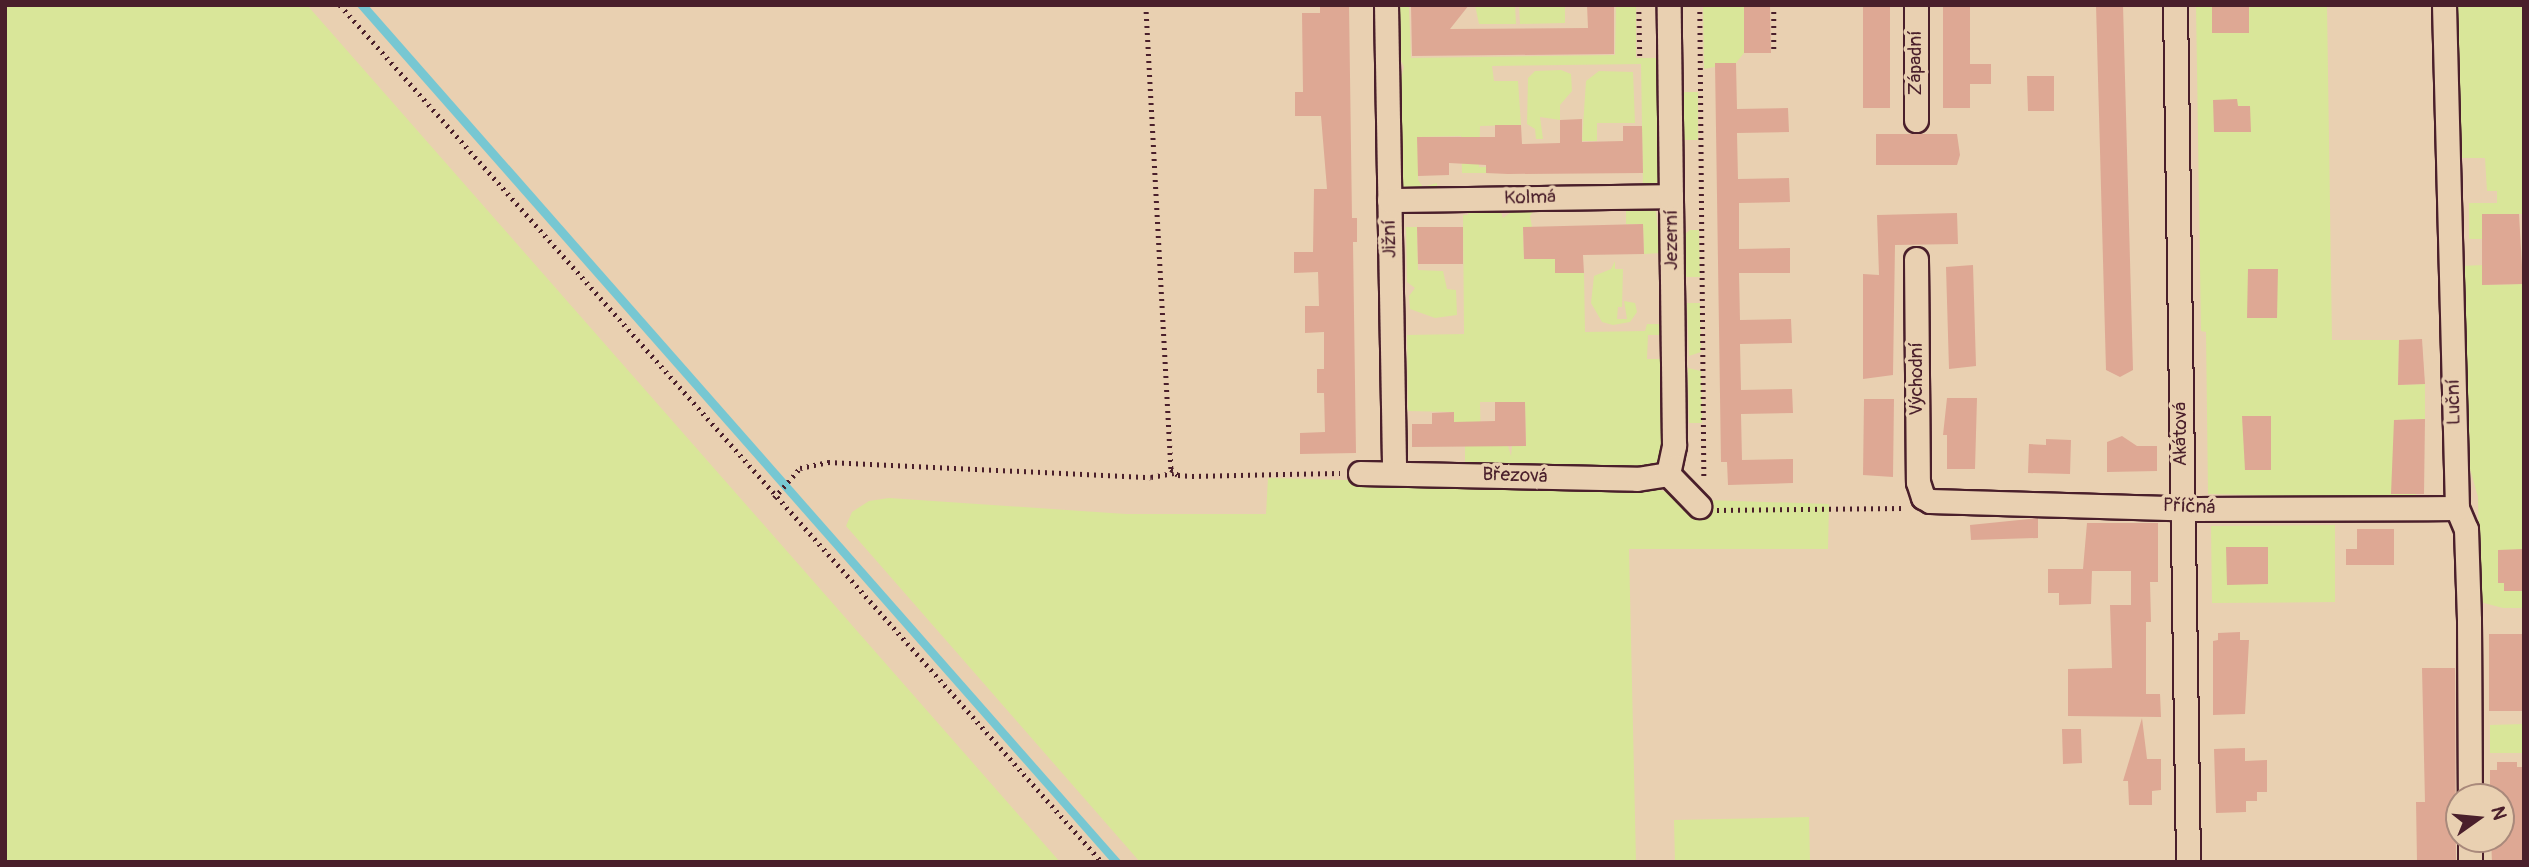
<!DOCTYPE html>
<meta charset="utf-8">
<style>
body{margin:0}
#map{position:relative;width:2529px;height:867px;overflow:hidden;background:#e9d0b1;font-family:Pangolin,sans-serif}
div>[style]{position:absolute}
.green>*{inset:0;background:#d9e699}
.water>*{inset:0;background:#77c7d2}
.building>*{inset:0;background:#dea894}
.path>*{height:4.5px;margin-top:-2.25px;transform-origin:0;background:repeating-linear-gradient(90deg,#4a1f2b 0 2px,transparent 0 7px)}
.roads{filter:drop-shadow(2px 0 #4a1f2b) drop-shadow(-2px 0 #4a1f2b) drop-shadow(0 2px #4a1f2b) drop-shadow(0 -2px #4a1f2b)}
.street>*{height:23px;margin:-11.5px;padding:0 11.5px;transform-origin:11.5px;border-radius:11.5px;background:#e9d0b1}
span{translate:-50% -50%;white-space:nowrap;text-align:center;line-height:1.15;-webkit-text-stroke:7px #e9d0b1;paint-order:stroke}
.street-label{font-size:19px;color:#4a1f2b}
.frame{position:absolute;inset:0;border:7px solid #4a1f2b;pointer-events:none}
.north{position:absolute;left:2445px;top:783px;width:70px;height:70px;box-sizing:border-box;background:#e9d0b1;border:2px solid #a9897b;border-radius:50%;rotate:75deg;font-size:19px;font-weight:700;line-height:28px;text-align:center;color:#4a1f2b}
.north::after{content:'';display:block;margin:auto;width:24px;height:32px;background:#4a1f2b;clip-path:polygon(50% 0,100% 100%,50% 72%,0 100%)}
</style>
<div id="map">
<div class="green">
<i style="clip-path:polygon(5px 5px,307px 5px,1060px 862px,5px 862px)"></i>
<i style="clip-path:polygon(1475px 5px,1515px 5px,1516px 24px,1479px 24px)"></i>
<i style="clip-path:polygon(1519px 5px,1577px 5px,1565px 6px,1565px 23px,1520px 24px)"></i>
<i style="clip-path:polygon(1616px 5px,1636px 5px,1636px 58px,1658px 58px,1660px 178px,1655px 185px,1643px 189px,1641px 64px,1492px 66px,1494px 81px,1518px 81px,1521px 125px,1480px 126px,1479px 167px,1486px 167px,1486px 173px,1462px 173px,1461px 136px,1418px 137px,1418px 180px,1423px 187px,1437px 183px,1437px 192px,1404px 188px,1399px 181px,1395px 101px,1404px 67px,1398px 55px,1398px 7px,1409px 6px,1411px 58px,1615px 55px)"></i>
<i style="clip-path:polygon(1703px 5px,1744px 5px,1744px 53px,1736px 63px,1704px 69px)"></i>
<i style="clip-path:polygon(2196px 5px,2327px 5px,2332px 340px,2399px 340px,2398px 385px,2425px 384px,2425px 419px,2394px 420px,2394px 472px,2415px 472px,2416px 500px,2301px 501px,2301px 496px,2208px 494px,2206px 332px,2201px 331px)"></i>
<i style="clip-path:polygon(2454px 5px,2524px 5px,2524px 214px,2482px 214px,2482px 239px,2469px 239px,2469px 203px,2497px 203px,2497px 191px,2487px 191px,2485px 158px,2456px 158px)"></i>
<i style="clip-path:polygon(1561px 70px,1571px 74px,1572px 91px,1560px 105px,1560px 120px,1540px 117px,1543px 139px,1536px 139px,1535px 129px,1527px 124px,1528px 78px,1535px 71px)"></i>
<i style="clip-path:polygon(1599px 71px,1633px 72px,1635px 123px,1597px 123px,1597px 141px,1582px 141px,1586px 81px)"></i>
<i style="clip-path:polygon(1684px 92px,1698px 92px,1698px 140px,1684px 140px)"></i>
<i style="clip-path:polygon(1626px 205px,1656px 211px,1660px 253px,1644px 254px,1643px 224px,1626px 224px)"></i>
<i style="clip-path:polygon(evenodd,1499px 206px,1503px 218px,1517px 208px,1535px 209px,1530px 216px,1532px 227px,1523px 228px,1524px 259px,1555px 259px,1555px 273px,1584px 273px,1585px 332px,1645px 331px,1647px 324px,1661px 324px,1661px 335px,1648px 335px,1647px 359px,1663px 359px,1662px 452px,1654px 468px,1465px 467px,1465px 424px,1454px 424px,1453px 412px,1408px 411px,1407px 335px,1464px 334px,1463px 215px,1468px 215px,1469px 207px,1499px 206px,1480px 402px,1525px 402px,1526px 446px,1512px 446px,1511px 456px,1508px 446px,1481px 446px,1480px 402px)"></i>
<i style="clip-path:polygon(1406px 227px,1417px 227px,1418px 270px,1443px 271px,1447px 289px,1456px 290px,1457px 315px,1435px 318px,1410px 309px,1409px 296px,1415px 288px,1407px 282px)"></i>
<i style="clip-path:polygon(1690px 230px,1699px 230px,1700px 277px,1686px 277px,1685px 234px)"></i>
<i style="clip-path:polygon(2524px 244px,2524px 608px,2503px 608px,2480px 602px,2478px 497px,2470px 469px,2461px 345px,2461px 266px,2483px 265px,2483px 285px,2522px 284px)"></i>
<i style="clip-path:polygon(1615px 261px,1615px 269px,1623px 269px,1622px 307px,1618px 307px,1617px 319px,1627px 319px,1624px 301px,1635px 303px,1637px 312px,1630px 322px,1613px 325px,1602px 322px,1591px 303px,1594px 276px,1611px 269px)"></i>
<i style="clip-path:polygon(1687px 303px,1700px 303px,1701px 352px,1689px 356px)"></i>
<i style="clip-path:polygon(1688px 368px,1701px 371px,1702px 423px,1689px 423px)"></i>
<i style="clip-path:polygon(1268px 478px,1654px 488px,1672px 494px,1684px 507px,1713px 508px,1707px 500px,1829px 504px,1828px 549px,1629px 549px,1636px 862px,1140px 862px,846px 526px,852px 512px,869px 501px,889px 498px,1126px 514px,1266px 514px)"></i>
<i style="clip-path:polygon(2335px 525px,2335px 602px,2212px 603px,2211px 526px)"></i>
<i style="clip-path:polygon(2524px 724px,2524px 753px,2490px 753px,2490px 725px)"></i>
<i style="clip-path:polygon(1809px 817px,1810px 862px,1675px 862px,1674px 820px)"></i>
</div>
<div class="water">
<i style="clip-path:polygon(356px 5px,368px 5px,1122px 862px,1111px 862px)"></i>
</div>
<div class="building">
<i style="clip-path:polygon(1320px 5px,1349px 5px,1352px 218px,1357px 218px,1357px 242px,1353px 242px,1356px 453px,1300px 454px,1300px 433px,1325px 432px,1324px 393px,1317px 393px,1317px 369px,1324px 369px,1324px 332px,1305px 333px,1305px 306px,1319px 306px,1318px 272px,1294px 273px,1294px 252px,1313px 252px,1314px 189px,1327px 189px,1321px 116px,1295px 116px,1295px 92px,1303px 92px,1302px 13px,1320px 13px)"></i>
<i style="clip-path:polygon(1411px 5px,1469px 5px,1450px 29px,1588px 28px,1587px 5px,1614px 5px,1614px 54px,1412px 56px)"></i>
<i style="clip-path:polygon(1744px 5px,1770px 5px,1771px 53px,1744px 53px)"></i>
<i style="clip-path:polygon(1863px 5px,1890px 5px,1890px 108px,1863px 108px)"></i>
<i style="clip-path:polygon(1943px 5px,1970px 5px,1970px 64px,1991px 64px,1991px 84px,1970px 84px,1970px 108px,1943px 108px)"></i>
<i style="clip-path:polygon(2096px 5px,2123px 5px,2133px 370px,2120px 377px,2106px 370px)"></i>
<i style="clip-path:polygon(2212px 5px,2249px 7px,2249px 33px,2212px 33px)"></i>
<i style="clip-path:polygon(1715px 63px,1736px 63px,1737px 109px,1788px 108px,1789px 132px,1737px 133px,1738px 179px,1789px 178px,1790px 202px,1739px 203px,1739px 249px,1790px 248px,1790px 273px,1739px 273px,1740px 320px,1791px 319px,1792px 343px,1740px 344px,1741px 390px,1792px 389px,1793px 413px,1741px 414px,1742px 460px,1793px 459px,1793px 483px,1728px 485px,1727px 462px,1721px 462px)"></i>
<i style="clip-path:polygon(2027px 76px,2054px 76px,2054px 111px,2028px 111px)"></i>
<i style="clip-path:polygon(2237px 99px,2238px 106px,2250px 106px,2251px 132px,2214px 132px,2213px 100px)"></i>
<i style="clip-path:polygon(1582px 119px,1582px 142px,1623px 141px,1623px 126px,1642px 126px,1643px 173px,1508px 174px,1486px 173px,1486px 165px,1449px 163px,1449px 175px,1418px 176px,1417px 137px,1495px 137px,1495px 125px,1521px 125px,1522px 144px,1560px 143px,1560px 120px)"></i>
<i style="clip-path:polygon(1876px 134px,1957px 134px,1960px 155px,1957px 165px,1876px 165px)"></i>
<i style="clip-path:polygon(1957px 213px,1958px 244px,1895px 245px,1893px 375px,1863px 379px,1863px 274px,1879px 275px,1877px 215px)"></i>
<i style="clip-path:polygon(2482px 214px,2519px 214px,2523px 284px,2482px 285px)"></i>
<i style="clip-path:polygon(1643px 224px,1644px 254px,1583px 255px,1584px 273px,1555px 273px,1555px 259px,1524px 259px,1523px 227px)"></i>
<i style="clip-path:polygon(1417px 227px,1463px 227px,1463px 264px,1418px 264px)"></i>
<i style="clip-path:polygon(1973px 265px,1976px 366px,1949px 369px,1946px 267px)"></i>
<i style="clip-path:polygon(2248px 269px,2278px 269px,2277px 318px,2247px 318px)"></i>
<i style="clip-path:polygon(2422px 339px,2425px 384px,2398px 385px,2399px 340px)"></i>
<i style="clip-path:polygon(1947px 398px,1977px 398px,1975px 469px,1947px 469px,1947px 435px,1943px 435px)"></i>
<i style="clip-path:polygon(1864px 399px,1894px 399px,1893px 477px,1863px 475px)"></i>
<i style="clip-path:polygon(1495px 402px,1525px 402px,1526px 446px,1412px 447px,1412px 424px,1432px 424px,1432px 413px,1454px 412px,1454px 422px,1495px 421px)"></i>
<i style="clip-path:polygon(2242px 416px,2271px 416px,2271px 470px,2245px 470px)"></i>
<i style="clip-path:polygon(2425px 419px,2424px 494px,2391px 494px,2394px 420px)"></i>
<i style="clip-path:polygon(2122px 436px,2137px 446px,2157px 446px,2157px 471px,2107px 472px,2107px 442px)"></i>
<i style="clip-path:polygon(2046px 439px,2071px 440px,2070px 474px,2028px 473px,2029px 444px,2046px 445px)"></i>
<i style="clip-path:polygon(2038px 518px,2038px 538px,1971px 540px,1970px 525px)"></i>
<i style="clip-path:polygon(2087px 523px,2158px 523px,2158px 582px,2150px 582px,2151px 622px,2146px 622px,2146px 694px,2160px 694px,2161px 717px,2068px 716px,2068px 669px,2112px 668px,2110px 605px,2131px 605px,2131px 571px,2092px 571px,2091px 604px,2059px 605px,2059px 593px,2048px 593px,2048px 569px,2083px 569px)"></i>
<i style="clip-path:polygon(2357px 529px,2394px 529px,2394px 565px,2346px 565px,2346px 549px,2357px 549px)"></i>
<i style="clip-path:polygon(2226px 547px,2268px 547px,2268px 584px,2227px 585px)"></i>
<i style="clip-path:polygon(2524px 549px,2524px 591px,2504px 591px,2504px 583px,2498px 583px,2498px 550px)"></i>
<i style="clip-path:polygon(2240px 632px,2240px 640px,2249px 640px,2245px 714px,2213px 715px,2213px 641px,2218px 640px,2218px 633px)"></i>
<i style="clip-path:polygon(2489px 634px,2522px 634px,2524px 711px,2489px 711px)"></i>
<i style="clip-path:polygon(2422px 668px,2455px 668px,2456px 862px,2417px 862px,2416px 802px,2425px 802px)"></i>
<i style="clip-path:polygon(2142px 718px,2147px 759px,2161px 759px,2161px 790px,2152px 791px,2152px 805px,2129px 805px,2128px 781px,2123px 781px)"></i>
<i style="clip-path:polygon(2062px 729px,2081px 729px,2082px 763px,2063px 764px)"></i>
<i style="clip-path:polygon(2245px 748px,2245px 761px,2267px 760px,2267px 792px,2257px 792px,2257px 801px,2246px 801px,2246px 812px,2216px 813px,2214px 749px)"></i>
<i style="clip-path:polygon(2497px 762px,2517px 762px,2517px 767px,2524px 767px,2524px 862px,2492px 862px,2491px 839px,2501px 839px,2501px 797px,2490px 797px,2490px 770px,2497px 770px)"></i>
</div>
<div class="path">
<i style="left:340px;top:5px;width:1147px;rotate:48.36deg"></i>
<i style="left:1146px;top:5px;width:465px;rotate:86.9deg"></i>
<i style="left:1171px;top:469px;width:9px;rotate:41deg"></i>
<i style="left:1178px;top:475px;width:14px;rotate:4deg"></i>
<i style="left:1192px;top:476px;width:148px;rotate:-1.2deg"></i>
<i style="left:1639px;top:5px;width:53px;rotate:88.9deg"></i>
<i style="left:1700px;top:5px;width:474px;rotate:89.5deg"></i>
<i style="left:1774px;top:5px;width:45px;rotate:90deg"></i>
<i style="left:774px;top:498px;width:40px;rotate:-49deg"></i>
<i style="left:800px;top:468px;width:29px;rotate:-12deg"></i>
<i style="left:828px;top:462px;width:323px;rotate:2.7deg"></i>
<i style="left:1151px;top:477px;width:23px;rotate:-10deg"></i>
<i style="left:1717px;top:510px;width:187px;rotate:-0.6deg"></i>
</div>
<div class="roads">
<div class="street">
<i style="left:1386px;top:5px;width:468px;rotate:89deg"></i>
<i style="left:1916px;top:5px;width:115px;rotate:90deg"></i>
<i style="left:2175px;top:5px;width:857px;rotate:89.13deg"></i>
<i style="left:2444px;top:5px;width:503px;rotate:88.52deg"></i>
<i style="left:2457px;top:508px;width:23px;rotate:67deg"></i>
<i style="left:2466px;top:529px;width:91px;rotate:88.1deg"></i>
<i style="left:2469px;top:620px;width:177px;rotate:89.7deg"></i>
<i style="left:1389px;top:200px;width:282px;rotate:-0.8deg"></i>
<i style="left:1916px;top:259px;width:223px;rotate:89.5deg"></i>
<i style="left:1918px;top:482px;width:16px;rotate:72deg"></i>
<i style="left:1923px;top:497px;width:8px;rotate:30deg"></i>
<i style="left:1930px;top:501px;width:263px;rotate:1.7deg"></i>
<i style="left:2193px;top:509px;width:264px;rotate:-0.2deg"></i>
<i style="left:1360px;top:473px;width:277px;rotate:1.2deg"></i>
<i style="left:1637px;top:479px;width:31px;rotate:-9deg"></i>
<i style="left:1668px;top:474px;width:30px;rotate:-78deg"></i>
<i style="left:1674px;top:445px;width:440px;rotate:-90.7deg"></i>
<i style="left:1668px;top:474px;width:45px;rotate:45.9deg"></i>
<i style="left:2470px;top:839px;width:23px;rotate:90deg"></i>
</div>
</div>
<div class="street-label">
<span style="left:1916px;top:63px;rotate:-90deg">Západní</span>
<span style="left:1530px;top:198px;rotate:-1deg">Kolmá</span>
<span style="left:1390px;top:239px;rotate:-91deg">Jižní</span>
<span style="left:1672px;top:240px;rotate:-90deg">Jezerní</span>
<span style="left:1917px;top:379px;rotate:-90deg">Východní</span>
<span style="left:2454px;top:402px;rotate:-91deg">Luční</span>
<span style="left:2181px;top:434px;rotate:-90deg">Akátová</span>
<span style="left:1515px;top:476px;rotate:2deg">Březová</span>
<span style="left:2189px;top:507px;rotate:3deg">Příčná</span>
</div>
<div class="frame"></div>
<div class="north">N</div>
</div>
